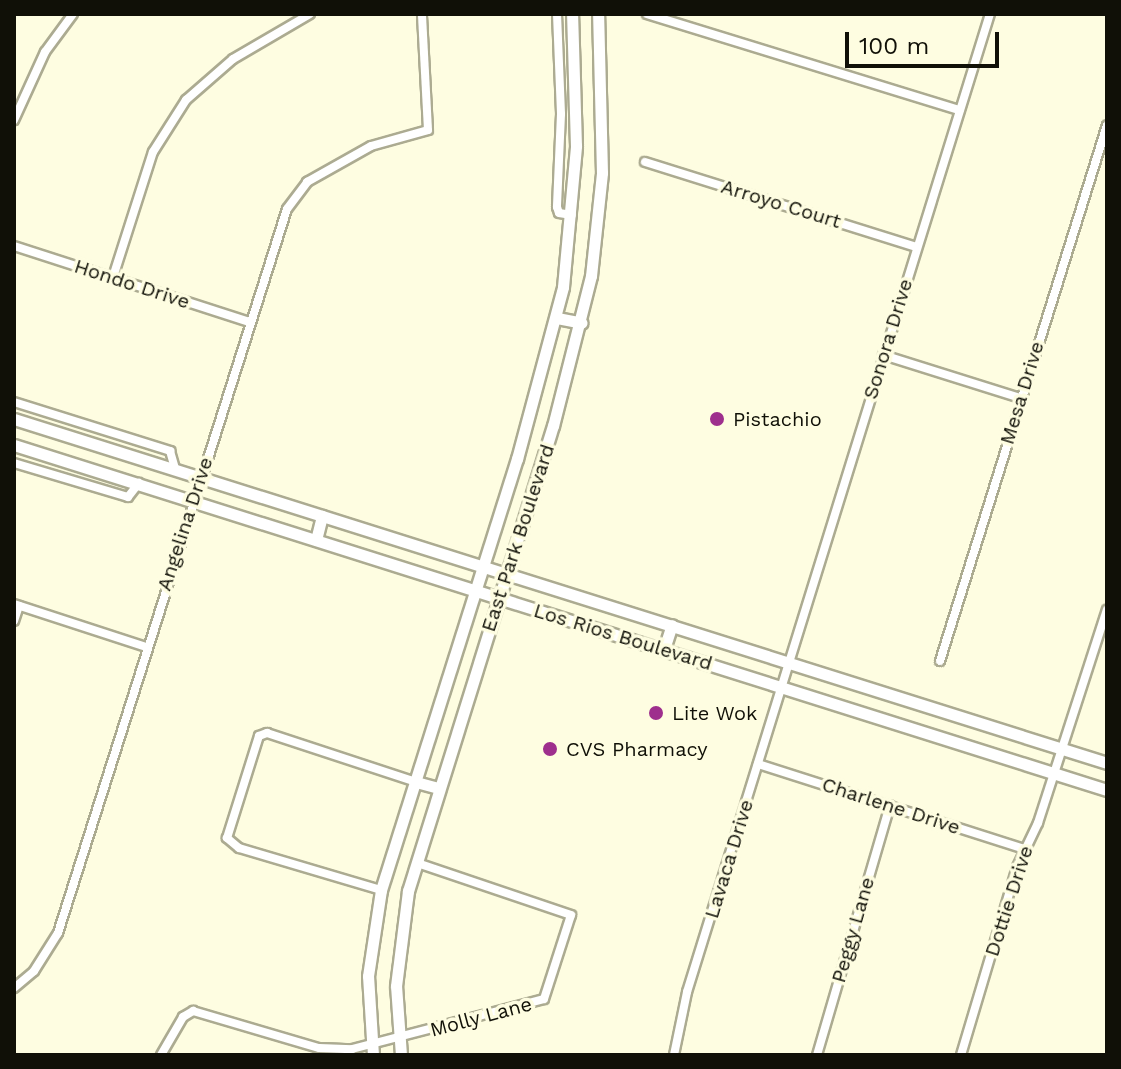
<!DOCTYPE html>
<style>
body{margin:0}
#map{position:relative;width:1121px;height:1069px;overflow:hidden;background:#fefde1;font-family:"Work Sans",sans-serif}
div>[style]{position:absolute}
.roads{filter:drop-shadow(2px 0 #acab91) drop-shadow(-2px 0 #acab91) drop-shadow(0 2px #acab91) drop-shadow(0 -2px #acab91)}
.street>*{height:8px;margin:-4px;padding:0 4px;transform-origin:4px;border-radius:4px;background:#fff}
.secondary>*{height:11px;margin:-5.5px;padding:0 5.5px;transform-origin:5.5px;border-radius:5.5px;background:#fff}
.dots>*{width:22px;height:22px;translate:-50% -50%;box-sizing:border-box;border:4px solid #fefde1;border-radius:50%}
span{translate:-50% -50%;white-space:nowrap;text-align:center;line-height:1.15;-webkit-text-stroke:7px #fefde1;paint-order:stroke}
.street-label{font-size:20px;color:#101007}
.poi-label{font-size:20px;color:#101007}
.left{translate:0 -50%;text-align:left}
.frame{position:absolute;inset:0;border:16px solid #101007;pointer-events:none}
.scale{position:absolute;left:845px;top:32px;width:154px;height:36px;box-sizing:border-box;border:4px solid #101007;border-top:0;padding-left:10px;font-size:24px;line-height:28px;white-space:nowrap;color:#101007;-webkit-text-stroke:6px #fefde1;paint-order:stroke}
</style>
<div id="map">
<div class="roads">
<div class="street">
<i style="left:557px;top:14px;width:100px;rotate:87.7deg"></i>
<i style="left:561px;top:114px;width:93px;rotate:92.5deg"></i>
<i style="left:557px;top:207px;width:6px;rotate:72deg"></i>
<i style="left:559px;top:213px;width:13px;rotate:9deg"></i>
<i style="left:647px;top:14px;width:327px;rotate:17.1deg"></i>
<i style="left:14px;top:120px;width:75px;rotate:-65.5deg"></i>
<i style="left:45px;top:52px;width:47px;rotate:-53.6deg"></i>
<i style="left:645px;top:162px;width:285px;rotate:17.4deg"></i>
<i style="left:14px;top:246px;width:247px;rotate:17.9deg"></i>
<i style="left:113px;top:277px;width:131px;rotate:-72.3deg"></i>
<i style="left:153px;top:152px;width:62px;rotate:-57.6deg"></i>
<i style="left:186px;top:100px;width:62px;rotate:-41.1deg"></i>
<i style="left:233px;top:59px;width:89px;rotate:-30.3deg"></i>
<i style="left:883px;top:355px;width:144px;rotate:17.4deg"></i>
<i style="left:14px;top:402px;width:164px;rotate:17.4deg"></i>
<i style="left:170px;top:451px;width:19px;rotate:74deg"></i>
<i style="left:14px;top:463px;width:119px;rotate:16.6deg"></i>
<i style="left:128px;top:497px;width:18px;rotate:-52deg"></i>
<i style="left:14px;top:604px;width:139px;rotate:18deg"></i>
<i style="left:14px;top:621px;width:16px;rotate:-72deg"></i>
<i style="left:940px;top:661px;width:561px;rotate:-72.69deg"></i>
<i style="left:758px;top:764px;width:279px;rotate:17.7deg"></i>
<i style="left:381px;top:890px;width:148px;rotate:-163.5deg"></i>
<i style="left:239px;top:848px;width:16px;rotate:-140deg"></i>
<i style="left:227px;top:838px;width:107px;rotate:-72.6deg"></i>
<i style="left:259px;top:736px;width:9px;rotate:-21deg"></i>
<i style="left:267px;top:733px;width:157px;rotate:18.2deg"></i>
<i style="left:14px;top:988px;width:26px;rotate:-40deg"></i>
<i style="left:34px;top:971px;width:45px;rotate:-57.7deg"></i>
<i style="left:58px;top:933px;width:759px;rotate:-72.45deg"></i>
<i style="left:287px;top:209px;width:34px;rotate:-53deg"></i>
<i style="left:307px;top:182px;width:73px;rotate:-29.4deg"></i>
<i style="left:371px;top:146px;width:59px;rotate:-15.7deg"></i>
<i style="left:428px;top:130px;width:116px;rotate:-93deg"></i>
<i style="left:161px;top:1055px;width:44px;rotate:-59.9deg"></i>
<i style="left:183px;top:1017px;width:12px;rotate:-31deg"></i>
<i style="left:193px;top:1011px;width:131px;rotate:16.4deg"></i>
<i style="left:319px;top:1048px;width:33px;rotate:2deg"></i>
<i style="left:352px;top:1049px;width:198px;rotate:-14.6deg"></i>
<i style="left:544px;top:999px;width:88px;rotate:-72.2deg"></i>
<i style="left:571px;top:915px;width:163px;rotate:-161.3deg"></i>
<i style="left:674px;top:1055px;width:64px;rotate:-78.3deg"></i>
<i style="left:687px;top:992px;width:1024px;rotate:-72.79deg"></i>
<i style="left:817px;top:1055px;width:260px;rotate:-73.7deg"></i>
<i style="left:961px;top:1055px;width:196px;rotate:-73.4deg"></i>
<i style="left:1017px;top:867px;width:49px;rotate:-64.5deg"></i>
<i style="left:1038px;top:823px;width:224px;rotate:-72.1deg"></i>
</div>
<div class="secondary">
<i style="left:557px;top:318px;width:25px;rotate:11deg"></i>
<i style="left:14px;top:419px;width:1146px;rotate:17.47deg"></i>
<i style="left:14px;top:445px;width:1146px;rotate:17.52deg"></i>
<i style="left:316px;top:540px;width:25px;rotate:-76deg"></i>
<i style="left:664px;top:649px;width:25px;rotate:-72deg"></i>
<i style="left:416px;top:782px;width:24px;rotate:15deg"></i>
<i style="left:373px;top:1055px;width:79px;rotate:-93.6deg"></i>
<i style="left:368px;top:976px;width:87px;rotate:-81.4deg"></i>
<i style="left:381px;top:890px;width:452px;rotate:-72.5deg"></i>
<i style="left:517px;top:459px;width:178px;rotate:-75deg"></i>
<i style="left:563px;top:287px;width:142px;rotate:-84.7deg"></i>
<i style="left:576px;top:146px;width:132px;rotate:-91.7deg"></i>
<i style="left:401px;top:1055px;width:69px;rotate:-94.1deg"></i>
<i style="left:396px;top:986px;width:96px;rotate:-82.8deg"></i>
<i style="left:408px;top:891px;width:487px;rotate:-72.7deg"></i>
<i style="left:553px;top:426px;width:155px;rotate:-75.8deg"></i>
<i style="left:591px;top:276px;width:104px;rotate:-83.9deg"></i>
<i style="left:602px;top:173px;width:159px;rotate:-91.4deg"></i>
</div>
</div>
<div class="dots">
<i style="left:717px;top:419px;background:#9e2f8d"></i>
<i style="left:656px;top:713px;background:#9e2f8d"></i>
<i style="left:550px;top:749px;background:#9e2f8d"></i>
</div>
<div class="street-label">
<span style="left:781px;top:204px;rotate:17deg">Arroyo Court</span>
<span style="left:132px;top:284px;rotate:18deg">Hondo Drive</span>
<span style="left:888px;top:339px;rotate:-73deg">Sonora Drive</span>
<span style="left:1022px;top:393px;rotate:-73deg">Mesa Drive</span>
<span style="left:185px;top:524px;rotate:-72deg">Angelina Drive</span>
<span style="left:518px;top:538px;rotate:-72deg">East Park Boulevard</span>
<span style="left:623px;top:637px;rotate:17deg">Los Rios Boulevard</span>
<span style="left:891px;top:806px;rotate:18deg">Charlene Drive</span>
<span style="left:729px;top:859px;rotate:-73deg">Lavaca Drive</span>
<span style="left:1009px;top:901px;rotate:-72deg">Dottie Drive</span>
<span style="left:853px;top:930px;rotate:-74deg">Peggy Lane</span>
<span style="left:481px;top:1017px;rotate:-15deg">Molly Lane</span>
</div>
<div class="poi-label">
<span class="left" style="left:733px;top:419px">Pistachio</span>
<span class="left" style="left:672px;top:713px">Lite Wok</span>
<span class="left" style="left:566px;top:749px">CVS Pharmacy</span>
</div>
<div class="frame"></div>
<div class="scale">100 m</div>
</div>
